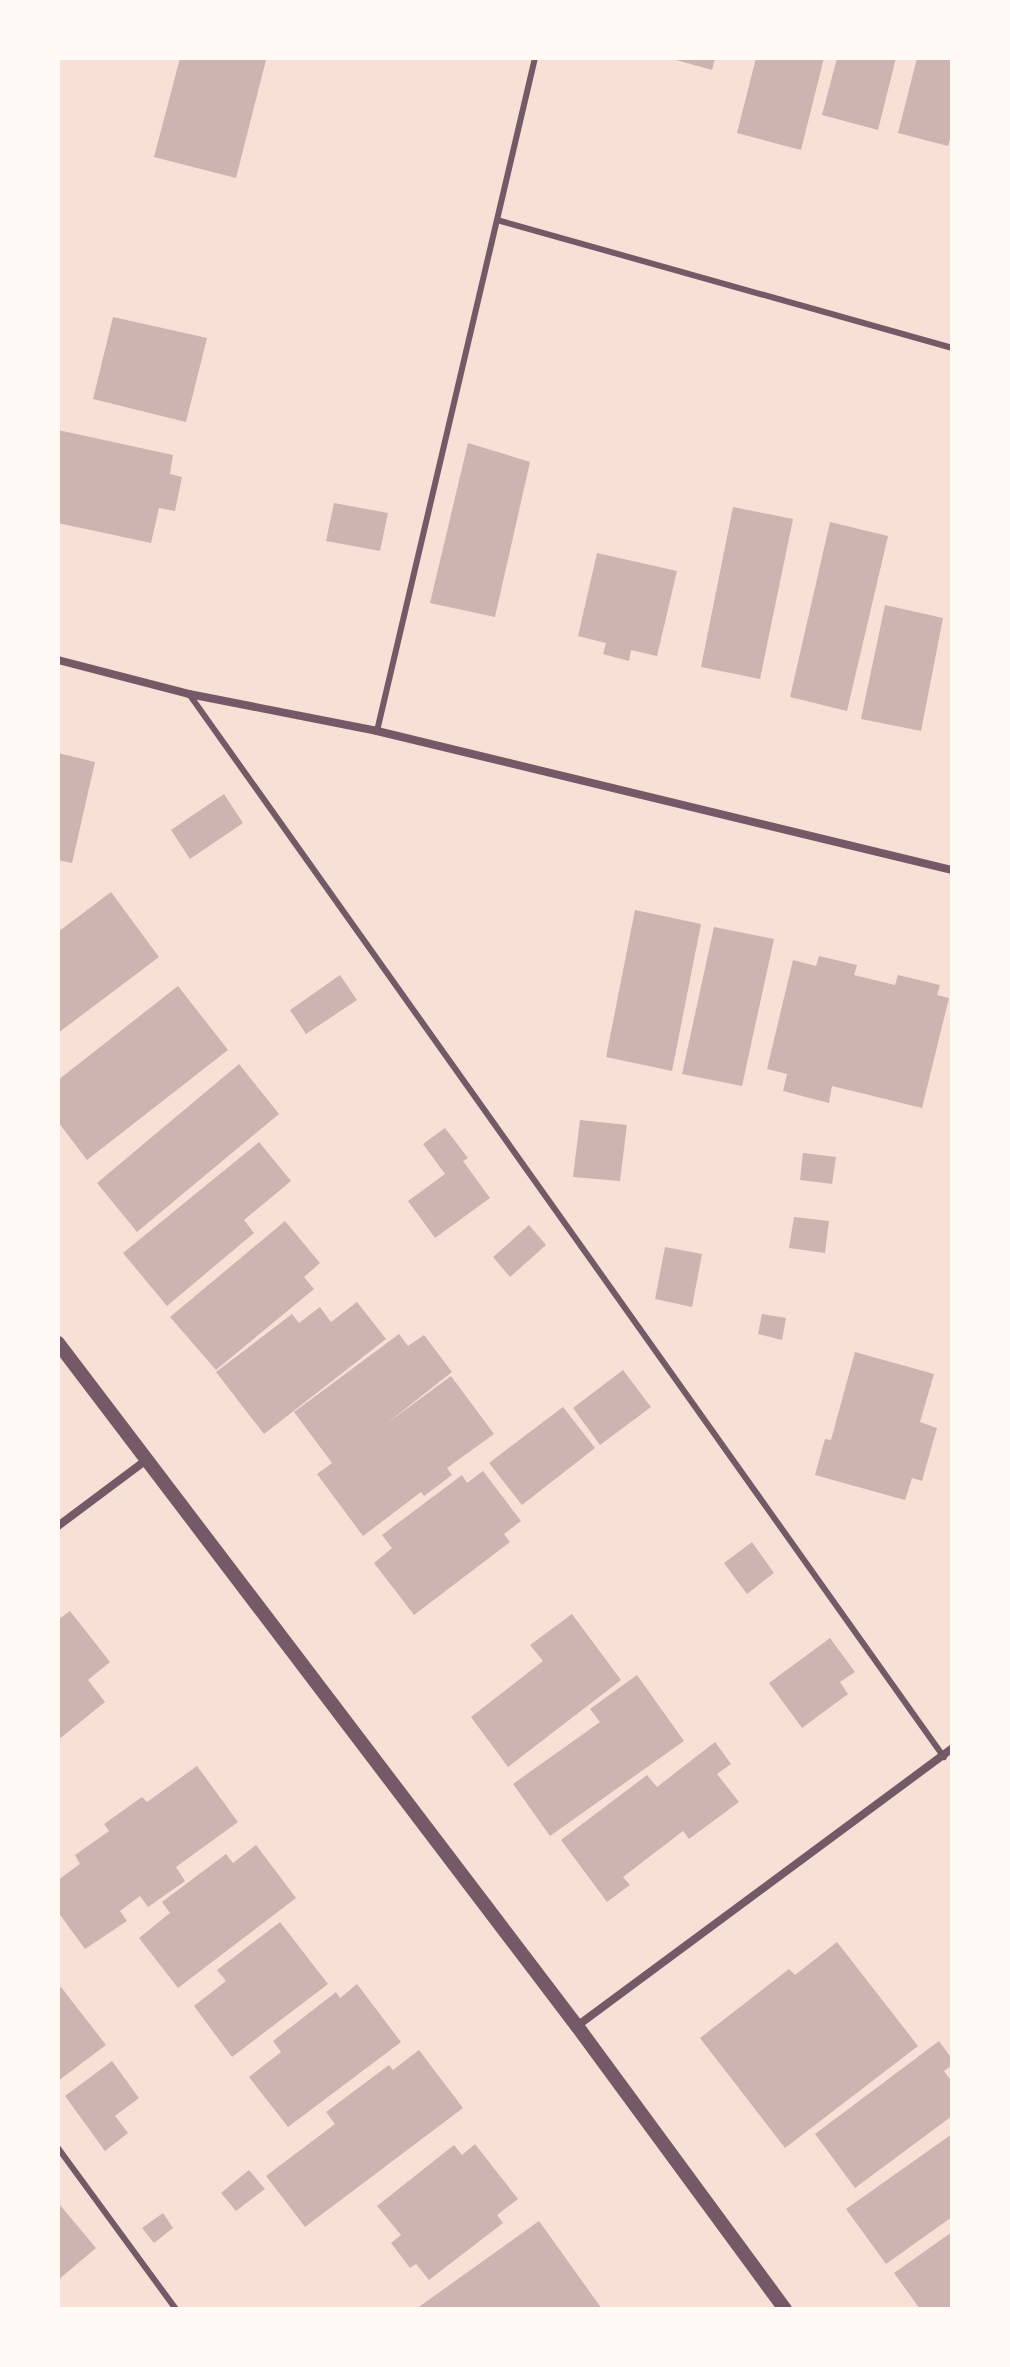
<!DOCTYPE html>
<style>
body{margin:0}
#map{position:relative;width:1010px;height:2367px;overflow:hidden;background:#f7e1d7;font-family:"PT Sans Narrow",sans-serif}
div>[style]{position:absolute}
.building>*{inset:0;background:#ccb4b1}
.service>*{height:6px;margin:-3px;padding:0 3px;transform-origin:3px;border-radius:3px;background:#755966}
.minor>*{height:8px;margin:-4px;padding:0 4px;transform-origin:4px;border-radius:4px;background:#755966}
.tertiary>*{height:14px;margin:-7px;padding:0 7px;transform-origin:7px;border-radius:7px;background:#755966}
span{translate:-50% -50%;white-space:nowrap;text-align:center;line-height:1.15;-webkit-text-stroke:7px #fffaf5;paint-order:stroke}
.frame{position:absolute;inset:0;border:60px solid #fffaf5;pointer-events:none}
</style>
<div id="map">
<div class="building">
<i style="clip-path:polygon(180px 58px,266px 60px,236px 178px,154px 157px)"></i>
<i style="clip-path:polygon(669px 58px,715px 58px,712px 70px)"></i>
<i style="clip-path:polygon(756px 58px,824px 58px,801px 150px,737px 133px)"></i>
<i style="clip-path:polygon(837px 58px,896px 58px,878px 130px,822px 115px)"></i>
<i style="clip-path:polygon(917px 58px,952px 58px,952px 132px,948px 146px,898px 133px)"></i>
<i style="clip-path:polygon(113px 317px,207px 338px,186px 422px,93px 399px)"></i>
<i style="clip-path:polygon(58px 430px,173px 455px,170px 474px,182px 477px,175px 511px,159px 508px,151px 543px,58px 523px)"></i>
<i style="clip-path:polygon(468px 443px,530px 462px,495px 617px,430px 603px)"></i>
<i style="clip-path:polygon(334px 503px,388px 513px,380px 551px,326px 541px)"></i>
<i style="clip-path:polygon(733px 507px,793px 519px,760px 679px,701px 667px)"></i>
<i style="clip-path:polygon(830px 522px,888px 536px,847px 711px,790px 697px)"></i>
<i style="clip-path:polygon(597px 553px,677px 571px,657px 656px,631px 650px,629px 661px,603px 654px,606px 643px,578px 636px)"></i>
<i style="clip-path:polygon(885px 605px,943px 618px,921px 731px,861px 719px)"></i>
<i style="clip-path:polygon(58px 753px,95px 762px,72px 863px,58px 860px)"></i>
<i style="clip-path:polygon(224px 794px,243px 823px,190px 859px,171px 830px)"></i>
<i style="clip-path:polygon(111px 892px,159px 957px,58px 1033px,58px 932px)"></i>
<i style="clip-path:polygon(635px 910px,701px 924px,672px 1071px,606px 1057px)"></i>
<i style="clip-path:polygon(714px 927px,774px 939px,742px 1086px,682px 1074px)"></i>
<i style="clip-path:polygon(819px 956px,857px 965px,854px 975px,895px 985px,898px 975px,940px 985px,937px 995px,949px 998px,922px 1108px,832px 1086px,829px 1103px,783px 1091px,787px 1074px,767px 1069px,793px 960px,816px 966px)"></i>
<i style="clip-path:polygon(340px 975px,357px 1000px,306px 1034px,290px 1010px)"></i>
<i style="clip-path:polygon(178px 986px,228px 1050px,87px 1160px,58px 1122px,58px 1080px)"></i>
<i style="clip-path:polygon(239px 1064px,279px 1114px,137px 1232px,97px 1183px)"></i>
<i style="clip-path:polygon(580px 1120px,627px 1125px,620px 1181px,573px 1177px)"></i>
<i style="clip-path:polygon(445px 1128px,468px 1158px,463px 1161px,490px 1198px,435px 1238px,408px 1201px,445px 1174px,423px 1144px)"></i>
<i style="clip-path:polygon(259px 1142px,291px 1181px,244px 1220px,254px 1233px,167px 1306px,123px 1253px)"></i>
<i style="clip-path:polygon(803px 1153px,836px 1157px,832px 1184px,800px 1180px)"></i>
<i style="clip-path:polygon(794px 1217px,829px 1221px,825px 1253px,789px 1248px)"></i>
<i style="clip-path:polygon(285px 1221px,320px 1263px,304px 1277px,314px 1289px,216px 1370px,170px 1317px)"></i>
<i style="clip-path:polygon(529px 1225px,546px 1245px,510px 1277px,493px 1257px)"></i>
<i style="clip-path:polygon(665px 1247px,702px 1254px,692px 1307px,655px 1299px)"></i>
<i style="clip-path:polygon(357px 1302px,386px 1339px,264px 1434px,216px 1372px,292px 1314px,299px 1323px,320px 1307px,331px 1322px)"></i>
<i style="clip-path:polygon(762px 1314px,786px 1318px,782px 1340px,758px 1334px)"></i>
<i style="clip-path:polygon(399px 1334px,408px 1346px,424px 1335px,452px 1372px,386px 1424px,451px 1376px,494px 1434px,447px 1468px,452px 1475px,424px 1496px,421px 1492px,363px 1536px,317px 1474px,332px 1463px,294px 1412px)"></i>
<i style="clip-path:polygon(855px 1352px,934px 1374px,920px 1422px,937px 1428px,922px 1481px,912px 1478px,905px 1500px,815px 1475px,825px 1439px,831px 1440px)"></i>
<i style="clip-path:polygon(623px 1370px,651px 1407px,600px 1445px,573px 1408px)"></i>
<i style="clip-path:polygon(563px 1407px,595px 1448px,522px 1505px,489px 1463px)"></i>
<i style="clip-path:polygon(483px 1471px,521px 1521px,504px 1534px,510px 1542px,414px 1615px,374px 1563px,392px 1548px,382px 1535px,462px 1475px,467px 1483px)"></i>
<i style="clip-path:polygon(752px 1542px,774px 1573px,747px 1594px,724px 1563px)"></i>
<i style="clip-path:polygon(70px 1611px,110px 1662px,88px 1680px,105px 1702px,58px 1740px,58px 1620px)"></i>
<i style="clip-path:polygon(572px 1614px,621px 1680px,508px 1767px,471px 1717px,543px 1661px,530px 1645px)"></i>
<i style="clip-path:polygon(830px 1638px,855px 1672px,840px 1682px,848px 1694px,802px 1728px,769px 1683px)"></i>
<i style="clip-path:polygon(637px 1675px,684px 1741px,550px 1836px,513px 1784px,600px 1722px,590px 1709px)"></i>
<i style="clip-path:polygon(715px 1742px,731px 1764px,717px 1774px,739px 1802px,689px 1839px,683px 1831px,623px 1877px,630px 1885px,607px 1902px,561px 1840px,647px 1775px,657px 1787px)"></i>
<i style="clip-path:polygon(197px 1766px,238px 1822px,176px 1867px,185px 1881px,148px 1907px,140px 1896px,120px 1911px,127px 1921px,85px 1949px,58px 1912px,58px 1880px,80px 1864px,75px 1855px,109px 1831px,104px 1824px,142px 1797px,147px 1802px)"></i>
<i style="clip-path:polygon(256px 1845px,296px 1898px,178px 1988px,139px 1938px,170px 1913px,162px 1902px,226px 1854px,233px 1863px)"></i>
<i style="clip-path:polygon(280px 1922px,328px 1984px,232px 2057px,194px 2006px,226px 1981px,217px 1970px)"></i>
<i style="clip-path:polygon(837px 1942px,918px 2046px,785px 2148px,700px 2038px,789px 1969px,795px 1975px)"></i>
<i style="clip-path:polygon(357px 1984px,401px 2042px,288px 2127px,249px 2077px,281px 2052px,273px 2041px,336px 1992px,340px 1998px)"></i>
<i style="clip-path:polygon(61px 1987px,106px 2045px,58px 2081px,58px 1990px)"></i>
<i style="clip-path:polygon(939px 2041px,952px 2059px,952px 2065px,944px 2071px,952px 2082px,952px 2116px,855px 2188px,815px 2134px)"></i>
<i style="clip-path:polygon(419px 2050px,463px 2108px,305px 2227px,266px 2176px,335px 2124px,326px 2112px,389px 2065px,393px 2070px)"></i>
<i style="clip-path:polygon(112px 2061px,139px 2098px,115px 2116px,128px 2133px,105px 2151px,65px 2096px)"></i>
<i style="clip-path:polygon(952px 2134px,952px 2217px,886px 2264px,846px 2209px)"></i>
<i style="clip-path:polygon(475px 2144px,518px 2199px,497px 2215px,503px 2223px,429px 2280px,416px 2264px,410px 2268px,391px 2243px,401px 2235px,377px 2206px,454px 2145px,462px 2155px)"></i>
<i style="clip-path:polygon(249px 2170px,265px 2189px,236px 2211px,221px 2193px)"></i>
<i style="clip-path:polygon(60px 2205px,96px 2248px,58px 2280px,58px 2206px)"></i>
<i style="clip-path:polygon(163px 2213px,173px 2228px,154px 2243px,142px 2228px)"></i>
<i style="clip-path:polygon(539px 2221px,602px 2309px,416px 2309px)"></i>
<i style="clip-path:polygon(952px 2232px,952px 2309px,920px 2309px,894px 2273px)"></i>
</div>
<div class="service">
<i style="left:497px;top:220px;width:473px;rotate:15.7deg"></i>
<i style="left:189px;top:694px;width:1304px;rotate:54.62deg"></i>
<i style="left:377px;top:731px;width:691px;rotate:-76.79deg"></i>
<i style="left:58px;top:2148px;width:200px;rotate:53.8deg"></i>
</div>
<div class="minor">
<i style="left:58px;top:660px;width:135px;rotate:14.5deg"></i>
<i style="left:189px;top:694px;width:192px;rotate:11.1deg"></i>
<i style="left:377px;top:731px;width:592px;rotate:13.59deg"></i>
<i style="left:58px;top:1526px;width:109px;rotate:-36.8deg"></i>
<i style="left:577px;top:2026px;width:466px;rotate:-36.5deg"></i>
</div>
<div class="tertiary">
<i style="left:58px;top:1343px;width:858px;rotate:52.77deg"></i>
<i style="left:577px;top:2026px;width:351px;rotate:53.7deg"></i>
</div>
<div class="frame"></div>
</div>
